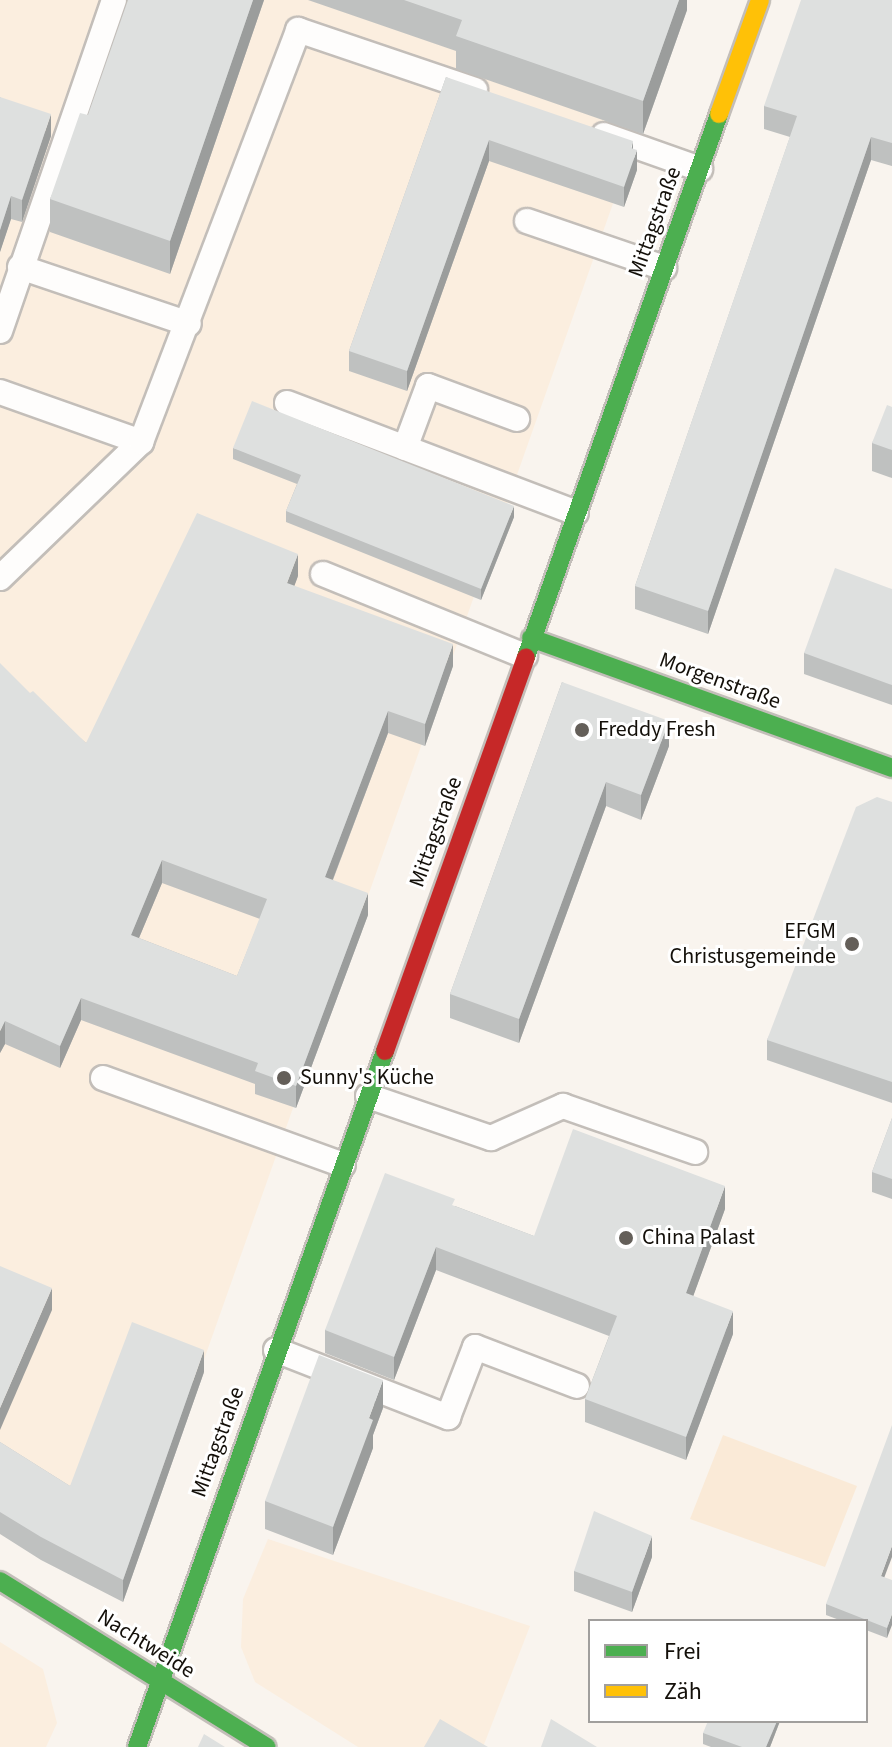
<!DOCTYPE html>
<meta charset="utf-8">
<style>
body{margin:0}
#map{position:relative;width:892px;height:1747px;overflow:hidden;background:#f9f4ee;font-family:"Source Sans 3",sans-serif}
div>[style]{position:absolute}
.built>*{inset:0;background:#fbeedf}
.green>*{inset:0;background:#faead7}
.roads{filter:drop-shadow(2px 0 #c3beb9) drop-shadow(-2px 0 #c3beb9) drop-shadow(0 2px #c3beb9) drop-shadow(0 -2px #c3beb9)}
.lane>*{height:24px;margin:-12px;padding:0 12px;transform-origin:12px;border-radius:12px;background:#fefdfc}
.fast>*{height:18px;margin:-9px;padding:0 9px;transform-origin:9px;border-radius:9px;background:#4caf50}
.slow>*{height:18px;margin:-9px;padding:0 9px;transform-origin:9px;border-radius:9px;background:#ffc107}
.jam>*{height:18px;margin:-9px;padding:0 9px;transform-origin:9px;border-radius:9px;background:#c62828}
.wall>*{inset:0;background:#bfc1c0}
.shaded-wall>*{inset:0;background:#9b9d9c}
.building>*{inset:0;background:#dee0df}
.dots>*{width:22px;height:22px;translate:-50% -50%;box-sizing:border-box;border:4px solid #fff;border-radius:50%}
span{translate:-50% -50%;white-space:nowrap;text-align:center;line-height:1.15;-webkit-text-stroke:6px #fff;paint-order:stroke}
.street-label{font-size:22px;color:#130f09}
.poi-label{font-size:22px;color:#130f09}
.left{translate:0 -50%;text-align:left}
.right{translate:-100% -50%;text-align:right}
.legend{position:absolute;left:588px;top:1619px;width:280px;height:104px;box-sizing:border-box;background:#fff;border:2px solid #a19f9d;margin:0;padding:10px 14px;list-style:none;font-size:24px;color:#130f09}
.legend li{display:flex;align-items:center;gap:16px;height:40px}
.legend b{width:40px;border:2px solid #a19f9d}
</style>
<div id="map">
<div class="built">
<i style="clip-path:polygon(0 0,685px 0,120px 1597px,0 1530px)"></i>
<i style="clip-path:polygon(268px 1539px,530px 1626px,483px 1747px,358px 1747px,255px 1682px,241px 1647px,243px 1599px)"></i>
<i style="clip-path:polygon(0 1642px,43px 1669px,57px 1723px,46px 1747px,0 1747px)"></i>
</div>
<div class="green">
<i style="clip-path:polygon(723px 1435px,857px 1486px,825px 1567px,690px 1519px)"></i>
</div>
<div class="roads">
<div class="lane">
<i style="left:604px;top:135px;width:102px;rotate:19.5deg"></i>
<i style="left:527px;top:221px;width:145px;rotate:18.9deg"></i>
<i style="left:20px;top:267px;width:178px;rotate:18.6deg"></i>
<i style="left:0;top:331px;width:350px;rotate:-71deg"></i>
<i style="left:0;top:392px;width:150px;rotate:19.5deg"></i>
<i style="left:287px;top:403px;width:309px;rotate:20.8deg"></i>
<i style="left:405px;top:448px;width:66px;rotate:-69.6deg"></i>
<i style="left:428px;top:386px;width:95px;rotate:20.3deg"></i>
<i style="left:323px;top:574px;width:218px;rotate:22.1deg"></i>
<i style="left:0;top:578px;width:196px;rotate:-44deg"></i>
<i style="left:141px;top:442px;width:441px;rotate:-69.1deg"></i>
<i style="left:298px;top:30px;width:187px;rotate:18.7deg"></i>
<i style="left:103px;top:1078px;width:255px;rotate:19.9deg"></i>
<i style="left:368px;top:1096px;width:130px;rotate:18.9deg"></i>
<i style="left:491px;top:1138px;width:79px;rotate:-24deg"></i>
<i style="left:563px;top:1106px;width:140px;rotate:19.2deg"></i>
<i style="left:276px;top:1350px;width:185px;rotate:21.3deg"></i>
<i style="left:448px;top:1417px;width:75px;rotate:-68.9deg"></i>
<i style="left:475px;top:1347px;width:109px;rotate:20.9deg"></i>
</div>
<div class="fast">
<i style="left:531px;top:638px;width:384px;rotate:19.8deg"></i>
<i style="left:526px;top:657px;width:576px;rotate:-70.43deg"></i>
<i style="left:0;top:1581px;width:314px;rotate:31.9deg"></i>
<i style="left:137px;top:1747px;width:739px;rotate:-70.39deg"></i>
</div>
<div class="slow">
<i style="left:719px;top:114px;width:121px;rotate:-70.2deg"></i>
</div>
<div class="jam">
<i style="left:385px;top:1051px;width:418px;rotate:-70.3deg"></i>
</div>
</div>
<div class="wall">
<i style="clip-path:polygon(128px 0,264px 0,170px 274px,50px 232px,50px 199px,88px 115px)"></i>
<i style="clip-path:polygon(308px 0,687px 0,687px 10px,643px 134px,456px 69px,456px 51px)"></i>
<i style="clip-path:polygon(892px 0,892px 166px,871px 160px,708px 634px,635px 609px,635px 586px,790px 137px,764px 129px,764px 106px)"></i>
<i style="clip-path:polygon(446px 77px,637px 170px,624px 207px,489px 161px,407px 391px,349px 371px,349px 351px)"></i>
<i style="clip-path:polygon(0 97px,51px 136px,22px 222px,11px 219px,0 252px)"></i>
<i style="clip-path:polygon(892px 407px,892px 478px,872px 471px,872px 443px)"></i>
<i style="clip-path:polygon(233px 448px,514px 517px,481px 600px,286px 522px,286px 511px,297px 484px,233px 459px)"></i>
<i style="clip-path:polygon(evenodd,298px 576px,294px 586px,453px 666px,425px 746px,388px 733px,333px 880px,368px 915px,296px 1108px,255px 1094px,255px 1084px,81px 1020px,60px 1068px,5px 1044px,0 1053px,30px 693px,86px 743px,298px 576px,162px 883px,260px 919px,237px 976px,139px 938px,162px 883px)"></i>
<i style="clip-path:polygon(892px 589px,892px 705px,804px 674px,804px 653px)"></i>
<i style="clip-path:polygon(562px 682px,669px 746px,641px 820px,606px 806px,519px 1043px,450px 1018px,450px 994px)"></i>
<i style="clip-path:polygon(892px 802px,892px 1103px,767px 1060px,767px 1040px)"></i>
<i style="clip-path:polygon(892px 1118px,892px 1199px,872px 1192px,872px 1172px)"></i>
<i style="clip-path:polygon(455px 1206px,534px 1236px,725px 1209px,693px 1296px,733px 1334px,686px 1460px,585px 1422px,585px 1399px,609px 1336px,436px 1270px,394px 1380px,325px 1353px,325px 1330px)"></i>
<i style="clip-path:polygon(204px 1372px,123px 1602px,41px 1560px,0 1534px,0 1442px,70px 1486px)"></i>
<i style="clip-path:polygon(383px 1408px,373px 1435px,373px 1448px,333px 1555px,265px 1529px,265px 1501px)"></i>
<i style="clip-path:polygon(652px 1557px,632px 1612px,574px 1591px,574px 1571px)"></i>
<i style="clip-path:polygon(892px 1580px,887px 1638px,866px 1630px,866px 1621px,842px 1621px,826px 1615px,826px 1604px)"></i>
<i style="clip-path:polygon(780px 1721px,770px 1747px,711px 1747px,703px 1744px,703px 1733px)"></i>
</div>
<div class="shaded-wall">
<i style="clip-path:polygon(253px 0,264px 0,170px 274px,170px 241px)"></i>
<i style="clip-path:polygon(679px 0,687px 0,687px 10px,643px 134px,643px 101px)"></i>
<i style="clip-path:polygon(51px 114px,51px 136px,22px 222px,22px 200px)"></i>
<i style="clip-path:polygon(871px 137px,871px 160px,708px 634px,708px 611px)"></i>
<i style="clip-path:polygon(489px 140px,489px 161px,407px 391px,407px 371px)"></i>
<i style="clip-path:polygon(633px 141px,633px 161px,637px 150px,637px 170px,624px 207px,624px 187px)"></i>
<i style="clip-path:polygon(11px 196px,11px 219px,0 252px,0 230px)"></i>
<i style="clip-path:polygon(514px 506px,514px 517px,481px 600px,481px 589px)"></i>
<i style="clip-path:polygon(298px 554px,298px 576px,287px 606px,287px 583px)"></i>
<i style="clip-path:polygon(453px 644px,453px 666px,425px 746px,425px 724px)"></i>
<i style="clip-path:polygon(388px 711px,388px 733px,325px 900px,325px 877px)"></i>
<i style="clip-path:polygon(669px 721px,669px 746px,641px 820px,641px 795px)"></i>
<i style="clip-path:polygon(606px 782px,606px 806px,519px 1043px,519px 1019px)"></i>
<i style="clip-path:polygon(162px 860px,162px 883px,131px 957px,131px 935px)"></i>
<i style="clip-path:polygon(368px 893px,368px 915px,296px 1108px,296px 1086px)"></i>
<i style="clip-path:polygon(81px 998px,81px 1020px,60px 1068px,60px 1046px)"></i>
<i style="clip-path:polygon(5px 1021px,5px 1044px,0 1053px,0 1031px)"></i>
<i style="clip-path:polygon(725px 1186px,725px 1209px,686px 1316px,686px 1293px)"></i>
<i style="clip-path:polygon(436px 1247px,436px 1270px,394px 1380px,394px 1357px)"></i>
<i style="clip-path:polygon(52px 1288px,52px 1310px,0 1430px,0 1408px)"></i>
<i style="clip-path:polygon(733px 1311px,733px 1334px,686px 1460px,686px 1437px)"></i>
<i style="clip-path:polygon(204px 1350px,204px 1372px,123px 1602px,123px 1580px)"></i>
<i style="clip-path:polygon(383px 1380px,383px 1408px,373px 1435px,373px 1448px,333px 1555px,333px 1527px,369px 1418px)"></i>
<i style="clip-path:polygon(652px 1536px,652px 1557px,632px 1612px,632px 1592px)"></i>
<i style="clip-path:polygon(892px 1546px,892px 1557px,881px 1586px,881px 1576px)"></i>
<i style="clip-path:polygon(892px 1614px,892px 1625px,887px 1638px,887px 1628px)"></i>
<i style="clip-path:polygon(777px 1721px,780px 1721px,770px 1747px,766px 1747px)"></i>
</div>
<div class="building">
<i style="clip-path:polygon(128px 0,253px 0,170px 241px,50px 199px,80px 113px,88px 115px)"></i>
<i style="clip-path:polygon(404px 0,679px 0,643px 101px,456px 36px,462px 20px)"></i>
<i style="clip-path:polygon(801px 0,892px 0,892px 143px,871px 137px,708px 611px,635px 586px,797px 116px,764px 106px)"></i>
<i style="clip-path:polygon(446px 77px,633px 141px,631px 148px,637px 150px,624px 187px,489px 140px,407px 371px,349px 351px)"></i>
<i style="clip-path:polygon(0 97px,51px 114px,22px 200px,11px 196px,0 230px)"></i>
<i style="clip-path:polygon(252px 401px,514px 506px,481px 589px,286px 511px,301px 475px,233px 448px)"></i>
<i style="clip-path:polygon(887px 405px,892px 407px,892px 450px,872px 443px)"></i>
<i style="clip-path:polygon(evenodd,197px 513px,298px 554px,287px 583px,453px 644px,425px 724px,388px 711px,325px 877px,368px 893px,296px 1086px,255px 1071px,258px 1063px,81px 998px,60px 1046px,5px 1021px,0 1031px,0 663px,30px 693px,33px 691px,86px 743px,197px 513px,162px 860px,267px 899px,237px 976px,131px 935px,162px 860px)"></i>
<i style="clip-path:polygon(835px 568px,892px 589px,892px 685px,804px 653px)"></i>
<i style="clip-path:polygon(562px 682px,669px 721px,641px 795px,606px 782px,519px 1019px,450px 994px)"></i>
<i style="clip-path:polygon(877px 797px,892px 802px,892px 1082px,767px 1040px,856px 807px)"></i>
<i style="clip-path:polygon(892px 1118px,892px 1179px,872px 1172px)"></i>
<i style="clip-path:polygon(573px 1129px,725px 1186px,686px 1293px,733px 1311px,686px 1437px,585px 1399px,617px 1316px,436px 1247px,394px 1357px,325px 1330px,385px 1173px,455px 1199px,452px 1205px,534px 1236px)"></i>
<i style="clip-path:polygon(0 1266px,52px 1288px,0 1408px)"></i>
<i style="clip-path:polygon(132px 1322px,204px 1350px,123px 1580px,41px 1537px,0 1512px,0 1442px,70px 1486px)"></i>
<i style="clip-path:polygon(319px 1355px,383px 1380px,369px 1418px,373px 1420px,333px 1527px,265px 1501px)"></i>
<i style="clip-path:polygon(892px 1425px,892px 1546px,881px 1576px,892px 1580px,892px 1614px,887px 1628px,826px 1604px)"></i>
<i style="clip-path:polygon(594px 1511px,652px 1536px,632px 1592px,574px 1571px)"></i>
<i style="clip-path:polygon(440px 1719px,488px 1747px,424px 1747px)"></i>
<i style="clip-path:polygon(551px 1719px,597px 1747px,541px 1747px)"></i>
<i style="clip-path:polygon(708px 1721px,777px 1721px,766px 1747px,742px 1747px,703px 1733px)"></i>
<i style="clip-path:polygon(204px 1734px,225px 1747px,198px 1747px)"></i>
</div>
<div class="dots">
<i style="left:582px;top:730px;background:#645f59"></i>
<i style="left:852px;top:944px;background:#645f59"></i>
<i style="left:284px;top:1078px;background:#645f59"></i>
<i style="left:626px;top:1238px;background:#645f59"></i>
</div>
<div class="street-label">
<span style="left:655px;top:222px;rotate:-70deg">Mittagstraße</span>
<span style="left:720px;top:681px;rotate:20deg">Morgenstraße</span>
<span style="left:436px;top:832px;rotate:-70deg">Mittagstraße</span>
<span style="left:218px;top:1442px;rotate:-70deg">Mittagstraße</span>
<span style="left:146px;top:1644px;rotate:32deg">Nachtweide</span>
</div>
<div class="poi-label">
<span class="left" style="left:598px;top:730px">Freddy Fresh</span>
<span class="right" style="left:836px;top:944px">EFGM<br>Christusgemeinde</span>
<span class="left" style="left:300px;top:1078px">Sunny's Küche</span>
<span class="left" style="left:642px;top:1238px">China Palast</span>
</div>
<ul class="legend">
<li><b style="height:10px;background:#4caf50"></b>Frei</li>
<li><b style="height:10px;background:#ffc107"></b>Zäh</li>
</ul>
</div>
